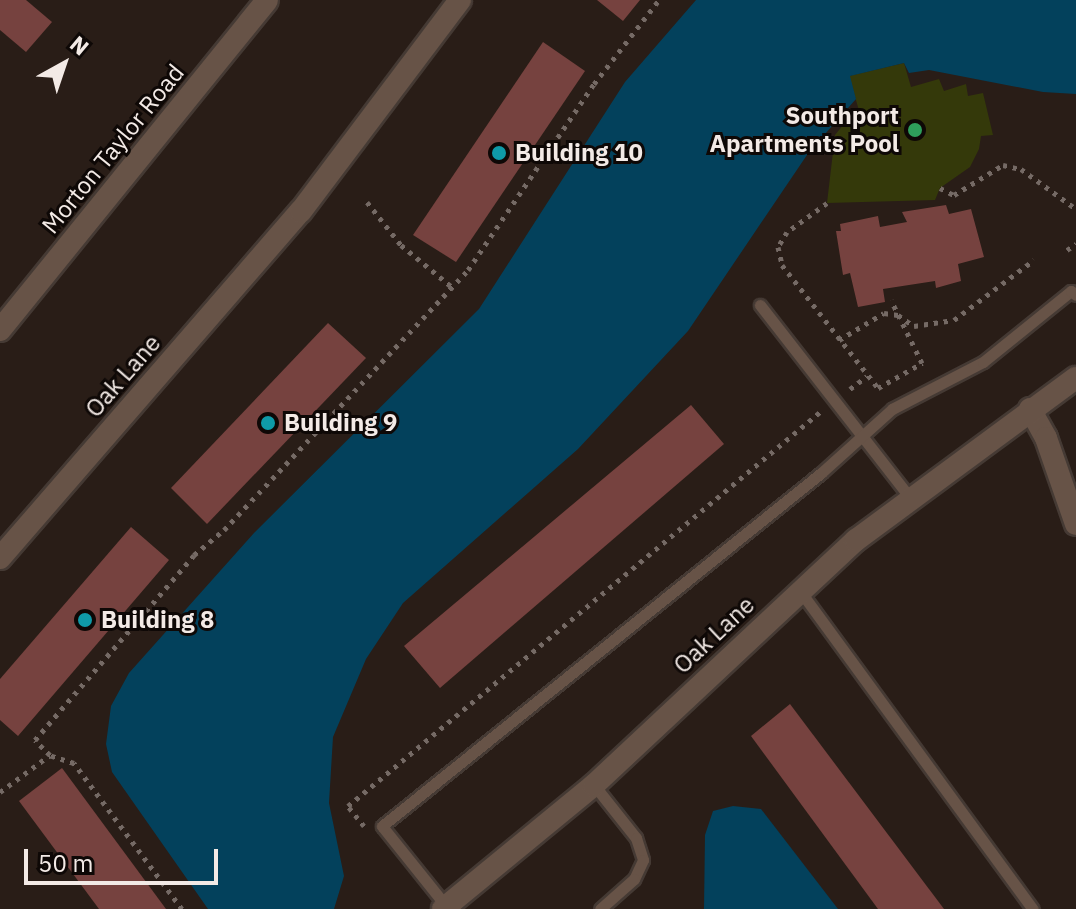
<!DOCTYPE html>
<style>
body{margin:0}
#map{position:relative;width:1076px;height:909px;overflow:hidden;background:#291d17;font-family:"IBM Plex Sans",sans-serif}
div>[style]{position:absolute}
.green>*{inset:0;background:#34390a}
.water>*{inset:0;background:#03415c}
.building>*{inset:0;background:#76423f}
.path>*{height:5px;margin-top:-2.5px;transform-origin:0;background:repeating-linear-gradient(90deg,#756a65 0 4px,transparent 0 10px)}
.roads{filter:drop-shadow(2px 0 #453a34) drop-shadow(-2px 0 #453a34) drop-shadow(0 2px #453a34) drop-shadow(0 -2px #453a34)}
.lane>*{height:11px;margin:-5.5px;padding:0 5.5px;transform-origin:5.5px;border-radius:5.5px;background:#675347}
.street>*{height:22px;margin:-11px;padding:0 11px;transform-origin:11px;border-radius:11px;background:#675347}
.dots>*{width:22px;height:22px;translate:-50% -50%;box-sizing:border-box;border:4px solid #0e0806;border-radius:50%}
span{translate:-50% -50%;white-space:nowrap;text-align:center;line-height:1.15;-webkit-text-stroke:6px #0e0806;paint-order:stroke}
.poi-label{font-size:24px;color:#f3eae6;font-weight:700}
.right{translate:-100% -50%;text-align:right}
.left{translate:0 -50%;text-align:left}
.street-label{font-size:24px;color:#f3eae6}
.north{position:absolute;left:24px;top:24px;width:80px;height:80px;-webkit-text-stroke:6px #0e0806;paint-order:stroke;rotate:40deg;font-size:22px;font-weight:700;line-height:32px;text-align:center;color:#f3eae6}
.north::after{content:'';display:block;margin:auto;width:28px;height:36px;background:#f3eae6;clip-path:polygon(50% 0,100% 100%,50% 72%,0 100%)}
.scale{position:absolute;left:24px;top:849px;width:194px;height:36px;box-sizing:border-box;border:4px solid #f3eae6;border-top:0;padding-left:10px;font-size:24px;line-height:28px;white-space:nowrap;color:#f3eae6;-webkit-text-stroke:6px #0e0806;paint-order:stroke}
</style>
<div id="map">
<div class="green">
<i style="clip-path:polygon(904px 63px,911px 87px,939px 79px,944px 91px,966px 84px,968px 96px,983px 93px,993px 135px,981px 136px,979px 149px,970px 167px,940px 188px,935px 200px,827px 203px,835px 135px,843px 125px,860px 114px,849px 76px)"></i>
</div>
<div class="water">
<i style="clip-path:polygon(696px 0,1076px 0,1076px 94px,1043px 92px,929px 70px,909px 73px,904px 63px,850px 76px,856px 99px,809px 152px,688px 331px,578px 449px,403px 603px,366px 659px,333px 737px,329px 803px,344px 876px,334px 909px,208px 909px,112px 772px,106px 744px,111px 706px,129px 673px,254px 533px,479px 309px,625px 82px)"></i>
<i style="clip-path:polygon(733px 806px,761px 809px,838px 909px,704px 909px,705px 835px,713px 811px)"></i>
</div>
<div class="building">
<i style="clip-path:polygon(0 0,26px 0,52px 22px,26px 52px,0 30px)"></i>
<i style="clip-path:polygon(597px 0,640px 0,623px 21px)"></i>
<i style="clip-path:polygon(543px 42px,585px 71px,456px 262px,413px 235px)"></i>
<i style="clip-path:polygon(946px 205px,949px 214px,971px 209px,984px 257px,958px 264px,961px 281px,936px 288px,935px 281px,883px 289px,885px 302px,858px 307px,850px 273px,843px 275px,836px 231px,841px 231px,840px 224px,878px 216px,880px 227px,907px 222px,902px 212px)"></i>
<i style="clip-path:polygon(328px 323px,366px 358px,207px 524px,171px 488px)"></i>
<i style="clip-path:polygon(691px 405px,724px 444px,440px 688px,404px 646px)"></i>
<i style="clip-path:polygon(131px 527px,169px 560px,18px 736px,0 720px,0 679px)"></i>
<i style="clip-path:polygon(790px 704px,944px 909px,878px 909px,751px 736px)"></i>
<i style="clip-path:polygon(62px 768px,166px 909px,99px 909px,19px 801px)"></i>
</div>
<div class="path">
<i style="left:940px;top:188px;width:16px;rotate:27deg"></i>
<i style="left:954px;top:195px;width:57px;rotate:-31.5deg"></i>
<i style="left:1003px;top:165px;width:18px;rotate:13deg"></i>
<i style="left:1021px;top:169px;width:68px;rotate:36deg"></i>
<i style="left:367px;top:202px;width:55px;rotate:51.7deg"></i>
<i style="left:401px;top:245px;width:66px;rotate:39.5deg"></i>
<i style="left:827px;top:203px;width:49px;rotate:144.1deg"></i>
<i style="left:787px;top:232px;width:17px;rotate:121deg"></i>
<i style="left:778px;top:247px;width:18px;rotate:77deg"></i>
<i style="left:782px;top:265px;width:156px;rotate:52deg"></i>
<i style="left:878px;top:388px;width:51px;rotate:-29.6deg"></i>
<i style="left:922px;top:363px;width:70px;rotate:-116.2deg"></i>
<i style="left:1067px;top:250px;width:11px;rotate:-34deg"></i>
<i style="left:839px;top:340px;width:52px;rotate:-31deg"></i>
<i style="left:884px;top:313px;width:14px;rotate:8deg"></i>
<i style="left:898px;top:315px;width:19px;rotate:35deg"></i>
<i style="left:914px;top:326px;width:40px;rotate:-8.5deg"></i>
<i style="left:954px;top:320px;width:100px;rotate:-36.9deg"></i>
<i style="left:850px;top:389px;width:21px;rotate:-37deg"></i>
<i style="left:0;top:792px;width:62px;rotate:-36.5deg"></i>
<i style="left:364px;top:826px;width:26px;rotate:-129deg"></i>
<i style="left:348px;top:806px;width:615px;rotate:-39.85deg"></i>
<i style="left:182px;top:909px;width:182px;rotate:-126.5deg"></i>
<i style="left:74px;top:763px;width:25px;rotate:-162deg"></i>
<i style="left:50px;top:755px;width:21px;rotate:-135deg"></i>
<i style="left:35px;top:740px;width:244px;rotate:-49.3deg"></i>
<i style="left:194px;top:555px;width:39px;rotate:-40deg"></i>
<i style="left:224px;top:530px;width:357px;rotate:-46.8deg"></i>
<i style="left:468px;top:270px;width:225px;rotate:-55.9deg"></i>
<i style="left:594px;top:84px;width:106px;rotate:-52.3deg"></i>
</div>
<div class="roads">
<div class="lane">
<i style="left:760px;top:305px;width:246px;rotate:52.1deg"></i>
<i style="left:800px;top:591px;width:394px;rotate:53.8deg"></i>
<i style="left:594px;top:785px;width:68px;rotate:51.6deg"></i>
<i style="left:636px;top:838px;width:23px;rotate:72deg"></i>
<i style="left:643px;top:860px;width:21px;rotate:115deg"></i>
<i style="left:634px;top:879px;width:45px;rotate:138.6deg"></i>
<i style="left:446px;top:906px;width:102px;rotate:-128.7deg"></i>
<i style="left:382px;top:826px;width:563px;rotate:-38.8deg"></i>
<i style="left:821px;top:473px;width:96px;rotate:-42deg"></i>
<i style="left:892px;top:409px;width:102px;rotate:-27.3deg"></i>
<i style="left:983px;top:362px;width:113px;rotate:-38.9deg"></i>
<i style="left:1071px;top:291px;width:6px;rotate:39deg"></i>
</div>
<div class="street">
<i style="left:0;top:330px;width:424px;rotate:-51deg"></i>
<i style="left:1030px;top:409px;width:33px;rotate:61deg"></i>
<i style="left:1046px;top:438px;width:91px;rotate:70.8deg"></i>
<i style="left:0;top:558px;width:459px;rotate:-49.1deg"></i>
<i style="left:301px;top:211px;width:264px;rotate:-53deg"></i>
<i style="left:443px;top:909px;width:195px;rotate:-39.4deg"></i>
<i style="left:594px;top:785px;width:359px;rotate:-43.1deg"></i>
<i style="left:856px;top:540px;width:273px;rotate:-36.4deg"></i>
</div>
</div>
<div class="dots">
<i style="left:915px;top:130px;background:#2e9e5b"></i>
<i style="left:499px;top:153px;background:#0f9aa8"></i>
<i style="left:268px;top:423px;background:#0f9aa8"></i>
<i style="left:85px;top:620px;background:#0f9aa8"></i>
</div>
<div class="poi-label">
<span class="right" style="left:899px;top:130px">Southport<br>Apartments Pool</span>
<span class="left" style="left:515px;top:153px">Building 10</span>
<span class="left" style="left:284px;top:423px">Building 9</span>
<span class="left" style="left:101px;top:620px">Building 8</span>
</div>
<div class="street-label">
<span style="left:113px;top:149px;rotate:-51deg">Morton Taylor Road</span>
<span style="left:123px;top:376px;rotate:-49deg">Oak Lane</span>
<span style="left:714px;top:635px;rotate:-43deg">Oak Lane</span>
</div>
<div class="north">N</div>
<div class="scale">50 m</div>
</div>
